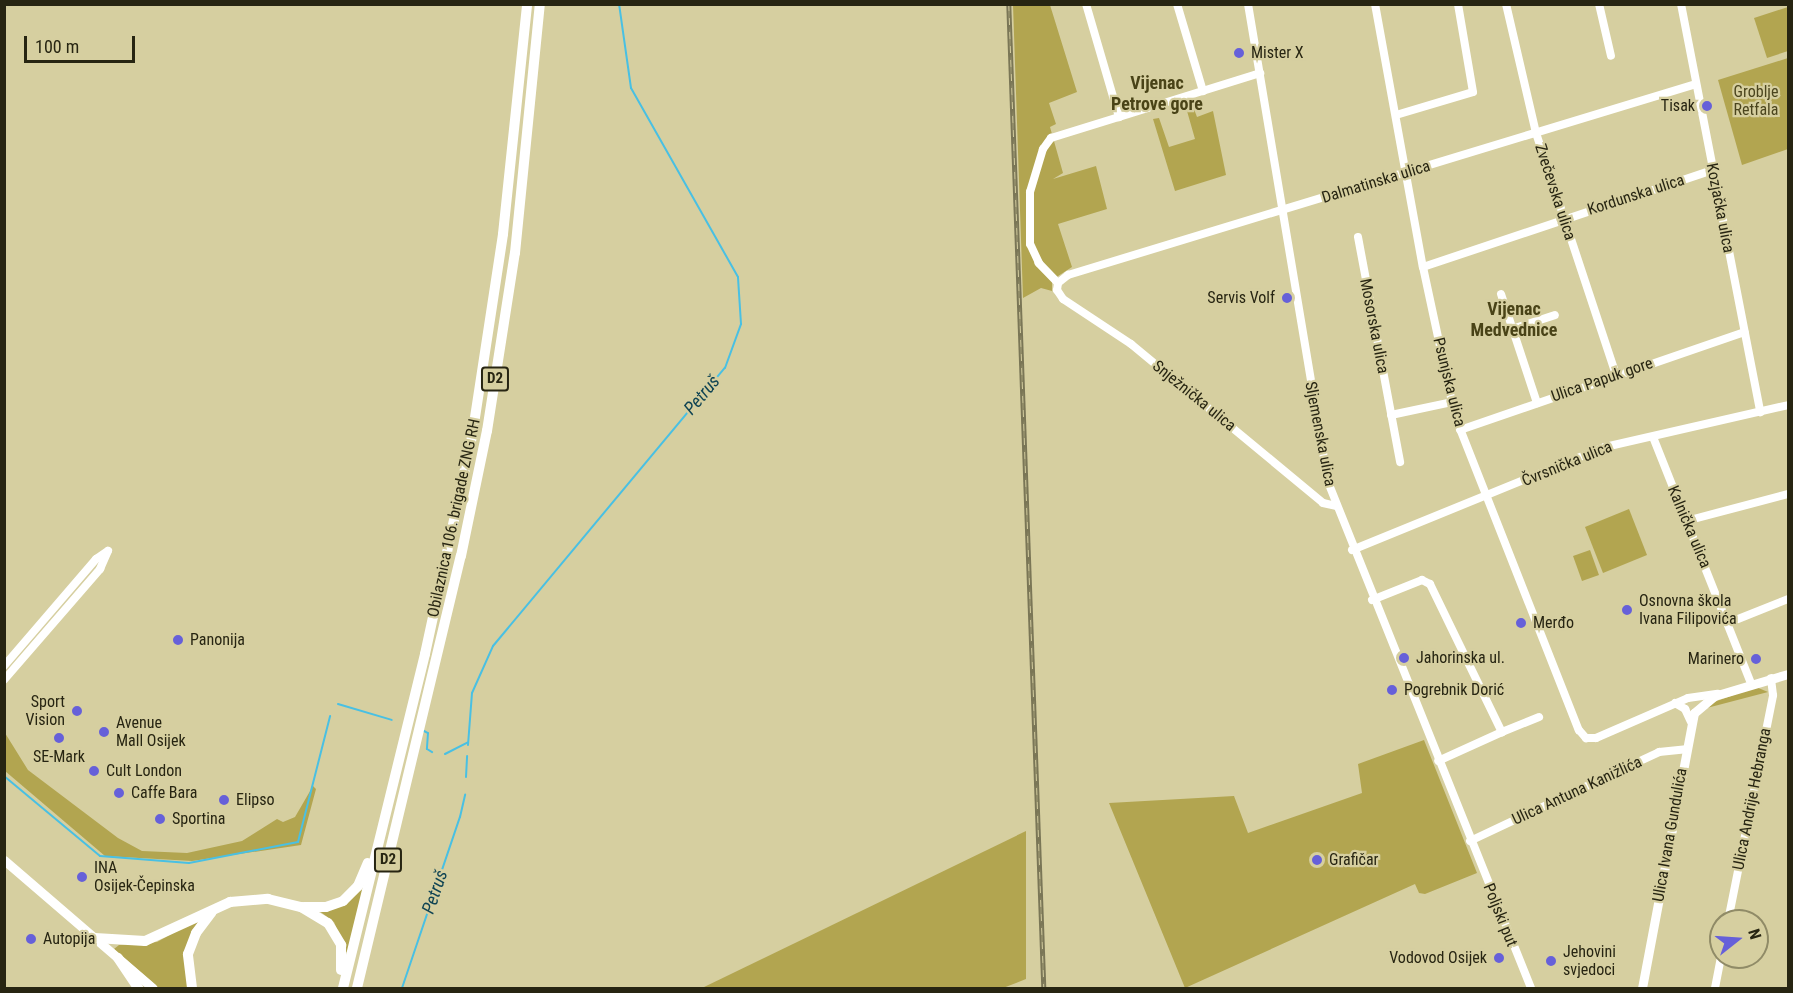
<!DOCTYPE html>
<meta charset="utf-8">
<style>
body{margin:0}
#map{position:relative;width:1793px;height:993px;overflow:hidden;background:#d6cfa0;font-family:"Roboto Condensed",sans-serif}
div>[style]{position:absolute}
.green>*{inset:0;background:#b2a550}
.stream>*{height:2px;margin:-1px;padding:0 1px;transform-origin:1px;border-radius:1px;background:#49c0e3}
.minor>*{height:8px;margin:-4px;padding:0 4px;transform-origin:4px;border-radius:4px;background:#fff}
.major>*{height:9px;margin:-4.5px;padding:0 4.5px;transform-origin:4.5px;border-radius:4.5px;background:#fff}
.highway>*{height:10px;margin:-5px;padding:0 5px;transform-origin:5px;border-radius:5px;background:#fff}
.rail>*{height:4.5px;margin-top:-2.25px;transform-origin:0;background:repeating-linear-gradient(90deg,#d6cfa0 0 7px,#7a7656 0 14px);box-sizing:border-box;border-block:2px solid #7a7656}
.dots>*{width:16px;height:16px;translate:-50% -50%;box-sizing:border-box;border:3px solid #d6cfa0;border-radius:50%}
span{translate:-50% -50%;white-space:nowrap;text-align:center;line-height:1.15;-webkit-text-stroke:4.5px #d6cfa0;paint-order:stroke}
.shield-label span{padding:2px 4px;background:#d6cfa0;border:2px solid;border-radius:4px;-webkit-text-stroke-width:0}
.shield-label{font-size:15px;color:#272512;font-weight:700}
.poi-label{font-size:16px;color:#272512}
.left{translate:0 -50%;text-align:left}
.right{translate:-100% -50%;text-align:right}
.park-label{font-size:16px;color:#4b451e}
.street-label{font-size:16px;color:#272512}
.neighbourhood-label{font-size:18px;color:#494317;font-weight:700}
.water-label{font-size:18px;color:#104453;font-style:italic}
.frame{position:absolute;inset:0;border:6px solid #272512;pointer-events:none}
.north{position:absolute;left:1709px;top:909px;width:60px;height:60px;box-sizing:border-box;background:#d6cfa0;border:2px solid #908b67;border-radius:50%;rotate:73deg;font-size:16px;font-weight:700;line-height:24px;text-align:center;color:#272512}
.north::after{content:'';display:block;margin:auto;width:21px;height:27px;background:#6660d9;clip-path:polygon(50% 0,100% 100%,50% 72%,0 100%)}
.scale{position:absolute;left:24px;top:36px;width:111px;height:27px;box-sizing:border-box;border:3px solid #272512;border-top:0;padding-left:8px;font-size:18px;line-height:21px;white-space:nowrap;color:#272512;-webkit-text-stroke:4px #d6cfa0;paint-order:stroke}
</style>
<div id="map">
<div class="green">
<i style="clip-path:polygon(1013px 5px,1050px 5px,1077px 92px,1049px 103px,1056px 124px,1050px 127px,1063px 173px,1053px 179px,1096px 166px,1107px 209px,1058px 224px,1072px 267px,1052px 280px,1052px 291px,1041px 288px,1023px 298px)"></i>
<i style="clip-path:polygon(1788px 7px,1788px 51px,1767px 58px,1754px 18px)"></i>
<i style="clip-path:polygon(1788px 58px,1788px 149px,1742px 165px,1718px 80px)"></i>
<i style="clip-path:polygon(1194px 109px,1197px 117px,1213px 111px,1226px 175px,1175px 191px,1153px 119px,1159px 118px,1169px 147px,1195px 139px,1187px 111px)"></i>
<i style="clip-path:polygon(1629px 509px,1647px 555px,1603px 573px,1585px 527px)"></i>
<i style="clip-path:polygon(1590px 550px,1599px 575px,1582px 581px,1573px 556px)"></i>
<i style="clip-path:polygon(1756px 687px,1768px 692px,1703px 709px,1714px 702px)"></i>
<i style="clip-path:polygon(5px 733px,28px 770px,118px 838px,142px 851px,187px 853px,242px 841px,277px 819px,283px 822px,295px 817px,313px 786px,316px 789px,301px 845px,192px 861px,105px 856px,5px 771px)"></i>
<i style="clip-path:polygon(1424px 740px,1477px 873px,1425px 894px,1419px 893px,1415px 884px,1185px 988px,1109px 803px,1234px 796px,1248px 833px,1362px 793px,1358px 764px)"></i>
<i style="clip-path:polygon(1026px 831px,1026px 979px,1003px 988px,702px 988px)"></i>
<i style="clip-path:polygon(364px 885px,348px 953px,346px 952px,334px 922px,318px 910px)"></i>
<i style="clip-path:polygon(199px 919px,185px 952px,188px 988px,159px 988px,114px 949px,119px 945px,157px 942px)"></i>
</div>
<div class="stream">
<i style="left:338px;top:704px;width:56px;rotate:16.5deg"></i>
<i style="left:424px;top:731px;width:4px;rotate:27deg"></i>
<i style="left:428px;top:733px;width:16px;rotate:94deg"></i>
<i style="left:427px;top:749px;width:6px;rotate:31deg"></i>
<i style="left:468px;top:745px;width:52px;rotate:-85.6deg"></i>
<i style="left:472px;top:693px;width:51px;rotate:-65.9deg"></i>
<i style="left:493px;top:646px;width:362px;rotate:-50.2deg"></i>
<i style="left:725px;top:368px;width:47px;rotate:-70deg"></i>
<i style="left:741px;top:324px;width:47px;rotate:-93.7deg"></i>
<i style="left:738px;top:277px;width:217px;rotate:-119.5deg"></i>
<i style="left:631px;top:88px;width:85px;rotate:-98.1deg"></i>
<i style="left:445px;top:754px;width:25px;rotate:-27deg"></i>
<i style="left:4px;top:776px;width:125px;rotate:39.8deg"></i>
<i style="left:100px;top:856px;width:89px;rotate:4.5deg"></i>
<i style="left:189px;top:863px;width:111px;rotate:-10.9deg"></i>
<i style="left:298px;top:842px;width:130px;rotate:-75.7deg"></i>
<i style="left:466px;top:777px;width:21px;rotate:-87deg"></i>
<i style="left:402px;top:988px;width:181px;rotate:-71.3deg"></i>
<i style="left:460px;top:817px;width:23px;rotate:-77deg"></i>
</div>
<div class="minor">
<i style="left:1086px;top:4px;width:118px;rotate:73.7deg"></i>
<i style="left:1119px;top:117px;width:148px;rotate:-17.3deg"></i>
<i style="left:1177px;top:4px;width:91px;rotate:73.4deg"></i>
<i style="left:1248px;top:4px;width:485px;rotate:80.5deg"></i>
<i style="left:1328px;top:482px;width:545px;rotate:68.14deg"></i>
<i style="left:1375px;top:4px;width:267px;rotate:79.7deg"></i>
<i style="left:1423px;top:267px;width:152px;rotate:77.9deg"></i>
<i style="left:1455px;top:416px;width:338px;rotate:68.5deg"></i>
<i style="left:1579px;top:730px;width:11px;rotate:49deg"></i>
<i style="left:1586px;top:738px;width:10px"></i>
<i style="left:1596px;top:738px;width:100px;rotate:-23.5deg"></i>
<i style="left:1688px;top:698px;width:30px;rotate:-8deg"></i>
<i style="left:1506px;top:4px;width:132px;rotate:76.9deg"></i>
<i style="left:1536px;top:133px;width:255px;rotate:71.7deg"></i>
<i style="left:1599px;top:4px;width:53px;rotate:77deg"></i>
<i style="left:1681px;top:4px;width:416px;rotate:79deg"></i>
<i style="left:1396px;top:115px;width:80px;rotate:-16.6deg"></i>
<i style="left:1473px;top:92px;width:89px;rotate:-99.7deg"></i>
<i style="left:1358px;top:237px;width:229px;rotate:79.4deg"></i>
<i style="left:1423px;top:267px;width:306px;rotate:-18.5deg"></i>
<i style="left:1058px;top:283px;width:13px;rotate:-39deg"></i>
<i style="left:1068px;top:275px;width:656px;rotate:-16.92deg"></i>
<i style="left:1058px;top:283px;width:7px;rotate:98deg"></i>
<i style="left:1057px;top:290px;width:11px;rotate:56deg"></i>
<i style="left:1063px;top:299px;width:82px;rotate:33.5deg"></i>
<i style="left:1131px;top:344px;width:249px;rotate:39.6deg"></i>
<i style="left:1323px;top:503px;width:13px;rotate:13deg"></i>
<i style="left:1058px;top:283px;width:28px;rotate:-134deg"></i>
<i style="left:1039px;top:263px;width:21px;rotate:-115deg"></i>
<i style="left:1030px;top:244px;width:52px;rotate:-90deg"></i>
<i style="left:1030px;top:192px;width:45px;rotate:-73.2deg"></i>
<i style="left:1043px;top:149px;width:14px;rotate:-54deg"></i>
<i style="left:1051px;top:138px;width:71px;rotate:-17.2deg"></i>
<i style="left:1501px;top:294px;width:115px;rotate:71.7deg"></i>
<i style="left:1512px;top:329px;width:45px;rotate:-18deg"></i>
<i style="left:1391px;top:415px;width:62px;rotate:-12deg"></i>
<i style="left:1460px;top:430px;width:301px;rotate:-19deg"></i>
<i style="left:1653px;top:437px;width:265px;rotate:68.3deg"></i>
<i style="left:1686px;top:521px;width:106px;rotate:-14.8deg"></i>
<i style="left:1352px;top:550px;width:273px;rotate:-22.2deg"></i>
<i style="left:1605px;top:447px;width:188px;rotate:-12.9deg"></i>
<i style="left:1372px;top:600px;width:54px;rotate:-21.8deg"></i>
<i style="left:1422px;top:580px;width:9px;rotate:27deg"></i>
<i style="left:1430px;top:584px;width:165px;rotate:64.1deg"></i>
<i style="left:1502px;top:732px;width:70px;rotate:155.6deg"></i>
<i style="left:1728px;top:623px;width:65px;rotate:-21.8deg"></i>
<i style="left:4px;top:666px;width:141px;rotate:-49.3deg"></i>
<i style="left:96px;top:559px;width:14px;rotate:-34deg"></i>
<i style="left:4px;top:680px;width:147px;rotate:-49.1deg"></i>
<i style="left:100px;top:569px;width:20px;rotate:-66deg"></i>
<i style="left:1675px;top:703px;width:12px;rotate:31deg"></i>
<i style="left:1685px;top:709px;width:14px;rotate:65deg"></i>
<i style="left:1502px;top:732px;width:40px;rotate:-22deg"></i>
<i style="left:1470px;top:841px;width:209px;rotate:-25.2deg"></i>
<i style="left:1659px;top:752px;width:27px;rotate:-6deg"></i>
<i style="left:1728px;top:921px;width:230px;rotate:-78.7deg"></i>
<i style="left:1773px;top:695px;width:17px;rotate:-97deg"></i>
<i style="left:1715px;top:988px;width:32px;rotate:-79deg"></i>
</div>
<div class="major">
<i style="left:4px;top:860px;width:196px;rotate:40.7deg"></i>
<i style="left:1642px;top:988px;width:280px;rotate:-79.3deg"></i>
<i style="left:1694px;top:713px;width:26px;rotate:-40deg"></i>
<i style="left:1714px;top:696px;width:77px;rotate:-16.6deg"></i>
</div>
<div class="highway">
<i style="left:304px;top:907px;width:22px"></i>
<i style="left:326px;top:907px;width:18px;rotate:-19deg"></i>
<i style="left:343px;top:901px;width:21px;rotate:-45deg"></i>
<i style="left:358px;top:886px;width:25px;rotate:-67deg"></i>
<i style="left:95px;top:938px;width:50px;rotate:3.4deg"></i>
<i style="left:145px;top:941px;width:94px;rotate:-24.6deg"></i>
<i style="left:230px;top:902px;width:38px;rotate:-5deg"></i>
<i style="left:268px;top:899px;width:34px;rotate:14deg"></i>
<i style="left:301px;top:907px;width:31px;rotate:31deg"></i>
<i style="left:328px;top:923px;width:26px;rotate:59deg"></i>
<i style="left:341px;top:945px;width:25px;rotate:90deg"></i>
<i style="left:118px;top:958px;width:36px;rotate:56deg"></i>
<i style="left:192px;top:988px;width:34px;rotate:-97deg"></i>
<i style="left:188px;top:954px;width:22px;rotate:-69deg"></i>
<i style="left:196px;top:933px;width:26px;rotate:-53deg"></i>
<i style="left:343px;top:988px;width:344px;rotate:-76.2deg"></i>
<i style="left:425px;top:654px;width:222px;rotate:-77.8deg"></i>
<i style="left:472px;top:437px;width:205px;rotate:-81.3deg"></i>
<i style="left:503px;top:234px;width:231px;rotate:-84deg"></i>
<i style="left:357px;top:988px;width:444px;rotate:-76.5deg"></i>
<i style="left:461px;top:556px;width:128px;rotate:-78.3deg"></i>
<i style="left:487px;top:431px;width:180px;rotate:-81.1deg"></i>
<i style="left:515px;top:253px;width:250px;rotate:-84.3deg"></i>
</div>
<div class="rail">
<i style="left:1009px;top:4px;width:985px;rotate:87.96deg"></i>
</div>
<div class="dots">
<i style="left:1239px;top:53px;background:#6660d9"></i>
<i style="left:1707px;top:106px;background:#6660d9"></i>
<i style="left:1287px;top:298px;background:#6660d9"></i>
<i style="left:1627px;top:610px;background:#6660d9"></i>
<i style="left:1521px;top:623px;background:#6660d9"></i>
<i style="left:178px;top:640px;background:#6660d9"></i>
<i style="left:1404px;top:658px;background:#6660d9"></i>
<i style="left:1756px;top:659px;background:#6660d9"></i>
<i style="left:1392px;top:690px;background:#6660d9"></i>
<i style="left:77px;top:711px;background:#6660d9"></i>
<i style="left:104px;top:732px;background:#6660d9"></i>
<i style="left:59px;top:738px;background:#6660d9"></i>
<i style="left:94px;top:771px;background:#6660d9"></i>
<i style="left:119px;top:793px;background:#6660d9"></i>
<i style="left:224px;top:800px;background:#6660d9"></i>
<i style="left:160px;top:819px;background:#6660d9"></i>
<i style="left:1317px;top:860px;background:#6660d9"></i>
<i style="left:82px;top:877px;background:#6660d9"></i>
<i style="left:31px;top:939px;background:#6660d9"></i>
<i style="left:1499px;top:958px;background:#6660d9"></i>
<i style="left:1551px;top:961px;background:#6660d9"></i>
</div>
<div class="shield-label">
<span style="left:495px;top:379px">D2</span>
<span style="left:388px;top:860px">D2</span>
</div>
<div class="poi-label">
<span class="left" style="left:1251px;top:53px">Mister X</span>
<span class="right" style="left:1695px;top:106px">Tisak</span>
<span class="right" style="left:1275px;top:298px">Servis Volf</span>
<span class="left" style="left:1639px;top:610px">Osnovna škola<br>Ivana Filipovića</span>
<span class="left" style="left:1533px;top:623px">Merđo</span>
<span class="left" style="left:190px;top:640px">Panonija</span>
<span class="left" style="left:1416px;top:658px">Jahorinska ul.</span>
<span class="right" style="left:1744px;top:659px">Marinero</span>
<span class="left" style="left:1404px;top:690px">Pogrebnik Dorić</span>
<span class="right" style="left:65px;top:711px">Sport<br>Vision</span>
<span class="left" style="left:116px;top:732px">Avenue<br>Mall Osijek</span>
<span style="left:59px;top:757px">SE-Mark</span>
<span class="left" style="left:106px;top:771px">Cult London</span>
<span class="left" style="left:131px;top:793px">Caffe Bara</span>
<span class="left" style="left:236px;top:800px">Elipso</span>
<span class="left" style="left:172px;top:819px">Sportina</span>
<span class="left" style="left:1329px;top:860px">Grafičar</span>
<span class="left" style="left:94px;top:877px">INA<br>Osijek-Čepinska</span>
<span class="left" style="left:43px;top:939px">Autopija</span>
<span class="left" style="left:1563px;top:961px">Jehovini<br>svjedoci</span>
<span class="right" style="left:1487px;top:958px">Vodovod Osijek</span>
</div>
<div class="park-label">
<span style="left:1756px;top:101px">Groblje<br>Retfala</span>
</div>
<div class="street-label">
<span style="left:1376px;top:182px;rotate:-17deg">Dalmatinska ulica</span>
<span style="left:1555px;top:192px;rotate:72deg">Zvečevska ulica</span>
<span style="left:1636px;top:195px;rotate:-18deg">Kordunska ulica</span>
<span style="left:1720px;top:208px;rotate:79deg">Kozjačka ulica</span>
<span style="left:1374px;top:326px;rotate:79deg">Mosorska ulica</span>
<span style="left:1602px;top:380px;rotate:-19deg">Ulica Papuk gore</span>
<span style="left:1449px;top:382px;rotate:76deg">Psunjska ulica</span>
<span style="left:1194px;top:396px;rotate:39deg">Snježnička ulica</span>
<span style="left:1320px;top:434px;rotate:79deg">Sljemenska ulica</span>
<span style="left:1567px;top:464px;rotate:-22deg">Čvrsnička ulica</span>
<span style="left:454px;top:518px;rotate:-78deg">Obilaznica 106. brigade ZNG RH</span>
<span style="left:1689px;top:527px;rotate:67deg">Kalnička ulica</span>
<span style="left:1577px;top:791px;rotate:-25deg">Ulica Antuna Kanižlića</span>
<span style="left:1752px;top:799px;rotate:-79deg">Ulica Andrije Hebranga</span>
<span style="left:1670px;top:835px;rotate:-80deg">Ulica Ivana Gundulića</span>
<span style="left:1500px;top:915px;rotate:68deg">Poljski put</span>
</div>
<div class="neighbourhood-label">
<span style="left:1157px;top:94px">Vijenac<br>Petrove gore</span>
<span style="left:1514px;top:320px">Vijenac<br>Medvednice</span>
</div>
<div class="water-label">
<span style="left:702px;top:395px;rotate:-50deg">Petruš</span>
<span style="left:435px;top:892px;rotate:-71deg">Petruš</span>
</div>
<div class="frame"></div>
<div class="north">N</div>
<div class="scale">100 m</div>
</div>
